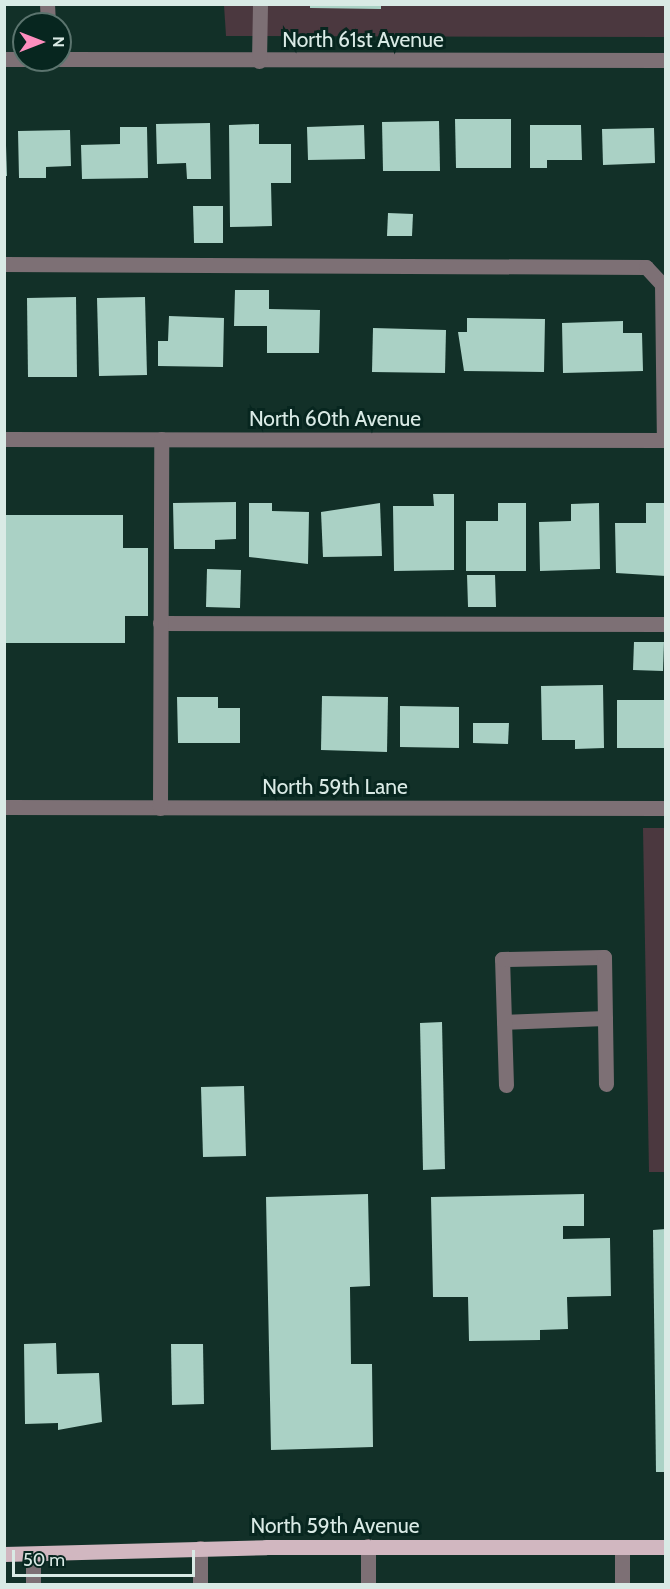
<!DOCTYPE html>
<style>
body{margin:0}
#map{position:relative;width:670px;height:1589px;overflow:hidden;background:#123028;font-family:Cabin,sans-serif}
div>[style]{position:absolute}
.green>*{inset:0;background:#4b383f}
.building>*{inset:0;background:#aad1c5}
.minor>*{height:15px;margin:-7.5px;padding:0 7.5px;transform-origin:7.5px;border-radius:7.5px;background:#7d7075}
.major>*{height:15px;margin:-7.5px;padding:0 7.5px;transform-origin:7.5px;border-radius:7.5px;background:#d1b7c0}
span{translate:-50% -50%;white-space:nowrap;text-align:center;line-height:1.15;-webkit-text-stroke:6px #07261f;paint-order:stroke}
.street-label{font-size:21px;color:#d9eae5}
.frame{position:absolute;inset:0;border:6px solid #d9eae5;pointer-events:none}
.north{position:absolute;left:12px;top:12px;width:60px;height:60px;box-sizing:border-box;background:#07261f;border:2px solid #5b746e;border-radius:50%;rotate:90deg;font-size:16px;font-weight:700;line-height:24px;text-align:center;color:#d9eae5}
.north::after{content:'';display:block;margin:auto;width:21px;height:27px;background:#fd8ebe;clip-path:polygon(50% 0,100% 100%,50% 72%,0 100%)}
.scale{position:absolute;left:12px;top:1550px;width:183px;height:27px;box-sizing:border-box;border:3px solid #d9eae5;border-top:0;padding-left:8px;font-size:18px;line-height:21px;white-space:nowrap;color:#d9eae5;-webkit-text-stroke:4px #07261f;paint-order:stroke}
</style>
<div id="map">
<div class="green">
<i style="clip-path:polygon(224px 5px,665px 5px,665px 37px,226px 36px)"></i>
<i style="clip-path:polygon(643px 828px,665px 828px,665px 1172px,649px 1172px)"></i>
</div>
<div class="building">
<i style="clip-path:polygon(310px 4px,381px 4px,381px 9px,310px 8px)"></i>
<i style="clip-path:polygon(455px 119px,511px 119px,511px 168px,456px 168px)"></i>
<i style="clip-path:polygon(439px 121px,440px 171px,383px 171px,382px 122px)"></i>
<i style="clip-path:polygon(210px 123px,211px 179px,187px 179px,186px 163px,157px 164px,156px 124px)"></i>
<i style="clip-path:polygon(259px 124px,259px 144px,291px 144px,291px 183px,271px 183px,272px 226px,230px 227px,229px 125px)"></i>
<i style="clip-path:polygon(364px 125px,365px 159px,308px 160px,307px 127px)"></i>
<i style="clip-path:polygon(530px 125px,581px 125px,582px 160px,547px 160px,547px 168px,530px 168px)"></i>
<i style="clip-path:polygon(120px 127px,147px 127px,148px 178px,82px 179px,81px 145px,120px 144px)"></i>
<i style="clip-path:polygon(654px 128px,655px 163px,603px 165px,602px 129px)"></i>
<i style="clip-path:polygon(70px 130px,71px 166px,46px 167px,46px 178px,19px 178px,18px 131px)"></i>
<i style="clip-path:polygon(4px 146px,6px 146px,7px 176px,4px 176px)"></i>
<i style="clip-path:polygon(193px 206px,223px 206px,223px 243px,194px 243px)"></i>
<i style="clip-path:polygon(388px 213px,413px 214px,412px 236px,387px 236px)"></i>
<i style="clip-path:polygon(235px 290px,269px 290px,269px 309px,320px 310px,319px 353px,267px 353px,267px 326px,234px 326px)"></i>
<i style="clip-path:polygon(76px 297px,77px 377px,28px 377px,27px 298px)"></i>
<i style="clip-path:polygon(145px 297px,147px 375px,99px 376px,97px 298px)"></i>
<i style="clip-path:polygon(169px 316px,224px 318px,223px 367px,158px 366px,158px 341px,168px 341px)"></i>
<i style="clip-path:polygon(467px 318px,545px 319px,544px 372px,464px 371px,458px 332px,467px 332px)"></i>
<i style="clip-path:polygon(623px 321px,623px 333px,642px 333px,643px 371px,563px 373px,562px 323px)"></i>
<i style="clip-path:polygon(373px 328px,446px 330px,445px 373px,372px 372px)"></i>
<i style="clip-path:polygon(433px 494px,454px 494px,454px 570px,394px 571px,393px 506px,434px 506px)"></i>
<i style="clip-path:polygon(236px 502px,236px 539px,215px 540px,215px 549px,174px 549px,173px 503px)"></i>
<i style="clip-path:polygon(249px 503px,272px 503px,272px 511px,309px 512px,308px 564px,249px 557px)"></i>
<i style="clip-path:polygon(380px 503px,382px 556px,323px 557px,321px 512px)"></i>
<i style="clip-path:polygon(498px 503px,526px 503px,526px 571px,466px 571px,466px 521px,498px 521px)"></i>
<i style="clip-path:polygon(599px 503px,600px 569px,540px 571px,539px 522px,571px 521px,571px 504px)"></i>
<i style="clip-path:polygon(646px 503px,666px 503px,666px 576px,616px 573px,615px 523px,646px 523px)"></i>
<i style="clip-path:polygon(4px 515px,123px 515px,123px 548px,148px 548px,148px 616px,125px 616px,125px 643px,4px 643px)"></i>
<i style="clip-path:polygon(207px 569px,241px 570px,240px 608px,206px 607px)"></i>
<i style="clip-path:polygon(467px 575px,495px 575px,496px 607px,468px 607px)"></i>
<i style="clip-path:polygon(634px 642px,664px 642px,663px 671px,633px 670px)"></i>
<i style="clip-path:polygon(603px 685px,604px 748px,575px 749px,575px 740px,542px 740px,541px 686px)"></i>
<i style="clip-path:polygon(322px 696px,388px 697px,387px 752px,321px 750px)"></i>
<i style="clip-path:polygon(177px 697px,218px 697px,218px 708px,240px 708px,240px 743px,178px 743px)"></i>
<i style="clip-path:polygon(617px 700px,666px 700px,666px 748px,617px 748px)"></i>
<i style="clip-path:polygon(400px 706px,459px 707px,459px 748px,400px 747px)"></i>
<i style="clip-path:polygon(473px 723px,509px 723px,508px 744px,473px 743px)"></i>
<i style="clip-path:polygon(442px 1022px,445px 1169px,423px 1170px,420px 1023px)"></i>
<i style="clip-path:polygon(244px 1086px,246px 1156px,203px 1157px,201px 1087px)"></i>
<i style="clip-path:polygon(368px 1194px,370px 1286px,350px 1287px,351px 1364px,372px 1364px,373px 1447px,271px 1450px,266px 1197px)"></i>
<i style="clip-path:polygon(584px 1194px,584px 1226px,563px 1226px,563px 1239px,610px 1238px,611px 1296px,567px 1297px,568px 1329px,540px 1330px,540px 1340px,469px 1341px,468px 1297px,433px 1297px,431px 1197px)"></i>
<i style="clip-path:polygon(666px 1229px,666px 1472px,656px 1472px,653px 1230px)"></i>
<i style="clip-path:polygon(56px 1343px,57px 1374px,99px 1373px,102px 1422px,58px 1430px,58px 1423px,25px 1424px,24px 1344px)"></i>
<i style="clip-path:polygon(171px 1344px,203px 1344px,204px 1404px,172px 1405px)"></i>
</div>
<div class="minor">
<i style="left:47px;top:4px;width:20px;rotate:87deg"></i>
<i style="left:4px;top:59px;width:20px"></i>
<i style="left:60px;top:59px;width:606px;rotate:0.09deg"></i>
<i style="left:259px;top:61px;width:57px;rotate:-89deg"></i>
<i style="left:4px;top:264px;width:642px;rotate:0.27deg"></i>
<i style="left:646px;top:267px;width:23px;rotate:47deg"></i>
<i style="left:662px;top:284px;width:156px;rotate:89.3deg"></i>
<i style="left:4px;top:439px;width:662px;rotate:0.09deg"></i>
<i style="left:160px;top:623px;width:506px;rotate:0.11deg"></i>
<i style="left:4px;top:807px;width:662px;rotate:0.09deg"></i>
<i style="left:160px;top:808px;width:369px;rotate:-89.8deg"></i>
<i style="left:504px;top:1022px;width:101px;rotate:-2.3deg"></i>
<i style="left:506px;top:1085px;width:126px;rotate:-91.8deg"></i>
<i style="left:502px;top:959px;width:102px;rotate:-1.1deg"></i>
<i style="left:604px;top:957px;width:127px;rotate:89.1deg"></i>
<i style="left:200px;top:1548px;width:36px;rotate:90deg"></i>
<i style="left:33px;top:1584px;width:30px;rotate:-90deg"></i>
<i style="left:368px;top:1584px;width:38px;rotate:-90deg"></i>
<i style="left:622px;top:1584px;width:37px;rotate:-90deg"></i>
</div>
<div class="major">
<i style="left:4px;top:1554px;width:262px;rotate:-1.5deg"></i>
<i style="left:266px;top:1547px;width:400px"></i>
</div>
<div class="street-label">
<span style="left:363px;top:40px">North 61st Avenue</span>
<span style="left:335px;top:419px">North 60th Avenue</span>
<span style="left:335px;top:787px">North 59th Lane</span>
<span style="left:335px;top:1526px">North 59th Avenue</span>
</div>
<div class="frame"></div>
<div class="north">N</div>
<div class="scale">50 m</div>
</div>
